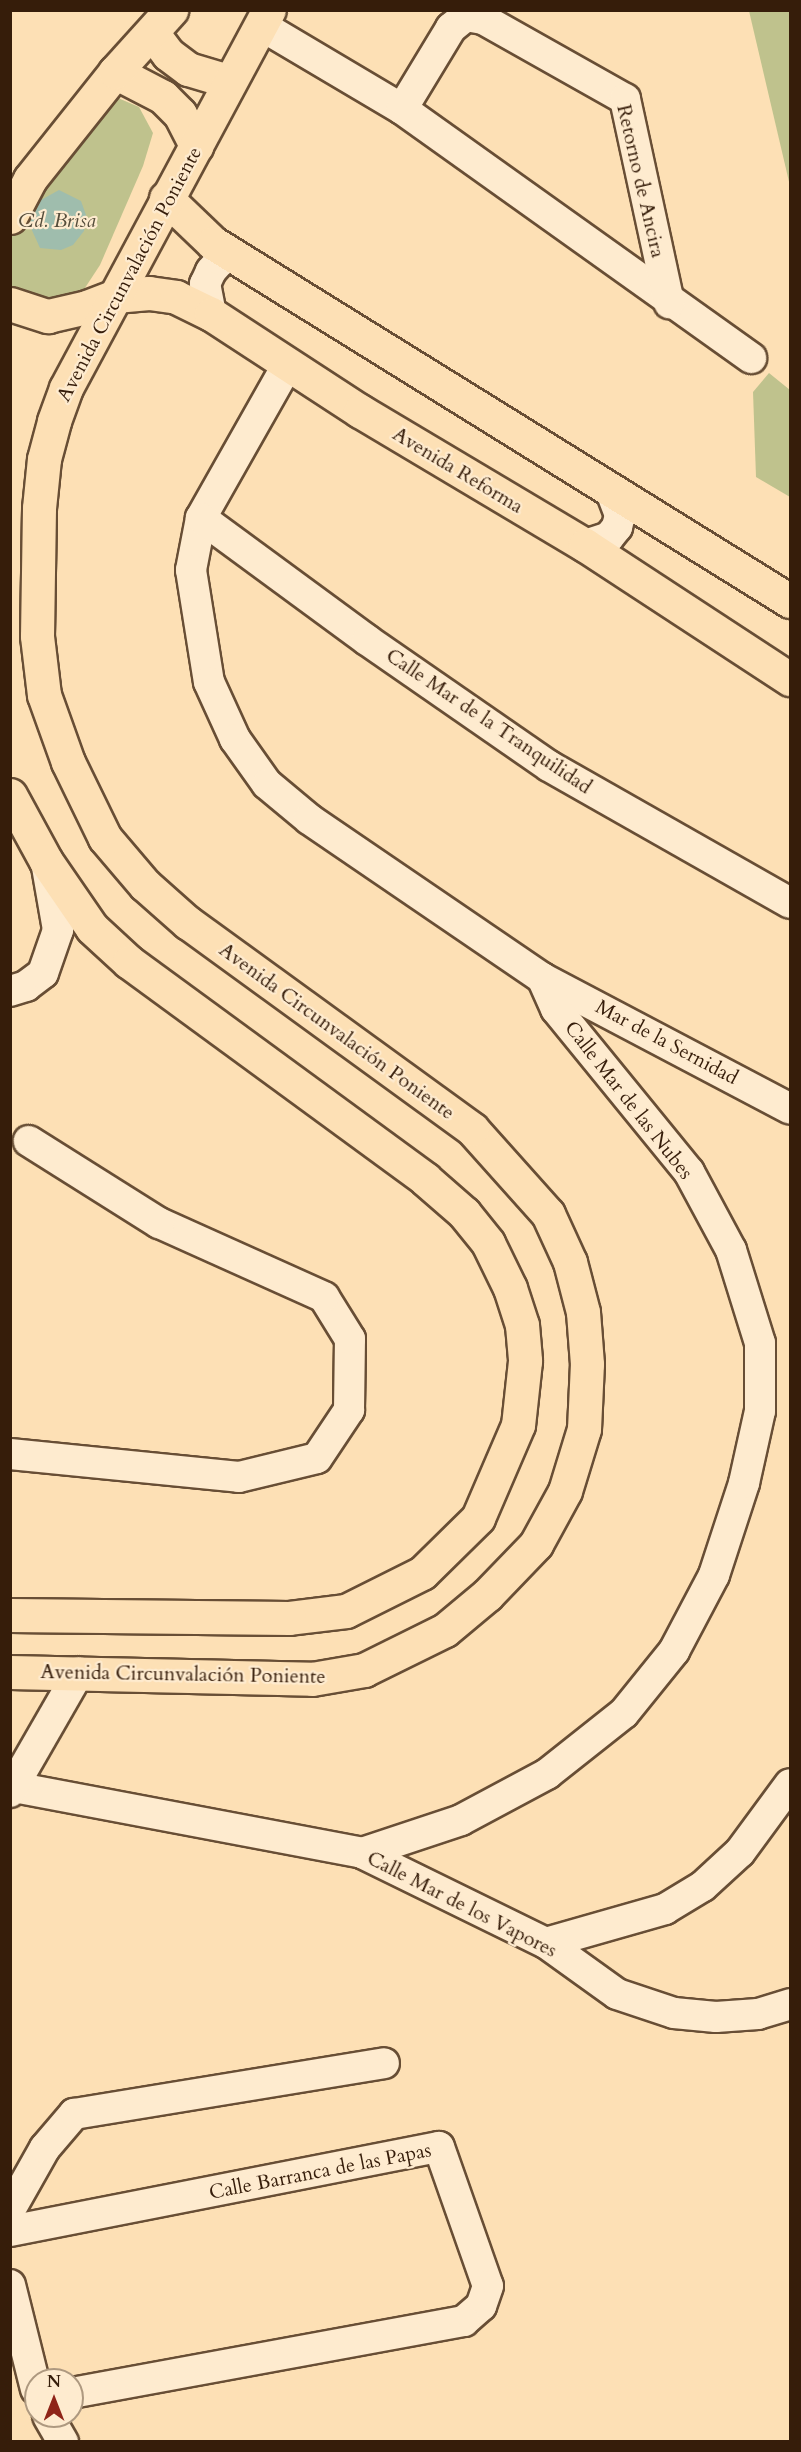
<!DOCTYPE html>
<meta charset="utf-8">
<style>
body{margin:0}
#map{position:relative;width:801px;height:2452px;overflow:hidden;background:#fde0b5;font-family:Cardo,serif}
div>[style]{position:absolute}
.green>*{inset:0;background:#bfc28d}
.water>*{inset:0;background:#9fbdad}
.roads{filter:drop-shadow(2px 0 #684e35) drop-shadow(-2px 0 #684e35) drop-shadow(0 2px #684e35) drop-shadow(0 -2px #684e35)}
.minor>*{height:30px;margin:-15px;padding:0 15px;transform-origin:15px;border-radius:15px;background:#feebcf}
.major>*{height:33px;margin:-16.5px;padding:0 16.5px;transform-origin:16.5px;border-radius:16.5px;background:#fde0b5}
span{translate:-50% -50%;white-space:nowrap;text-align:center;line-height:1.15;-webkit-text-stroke:4.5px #feebcf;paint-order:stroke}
.street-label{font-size:20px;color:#361d0a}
.water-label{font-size:21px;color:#564d3b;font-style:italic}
.frame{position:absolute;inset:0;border:12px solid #361d0a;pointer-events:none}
.north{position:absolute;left:24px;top:2368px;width:60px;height:60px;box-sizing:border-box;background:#feebcf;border:2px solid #ae9980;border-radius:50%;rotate:0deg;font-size:16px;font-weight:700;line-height:24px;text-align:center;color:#361d0a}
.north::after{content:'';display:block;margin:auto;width:21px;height:27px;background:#8f2418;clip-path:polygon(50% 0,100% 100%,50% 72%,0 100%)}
</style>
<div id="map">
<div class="green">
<i style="clip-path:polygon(749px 11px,790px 11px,790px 186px)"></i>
<i style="clip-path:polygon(111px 95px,139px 107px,153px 133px,143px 166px,100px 265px,79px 297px,56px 309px,11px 300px,11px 229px)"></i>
<i style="clip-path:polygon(769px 373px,790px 390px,790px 497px,756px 477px,753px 392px)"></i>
</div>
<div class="water">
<i style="clip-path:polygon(59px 190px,81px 201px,86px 215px,84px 231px,73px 245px,61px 250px,40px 248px,30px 226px,32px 205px)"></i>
</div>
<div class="roads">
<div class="minor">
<i style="left:262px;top:26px;width:163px;rotate:30.7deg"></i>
<i style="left:402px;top:109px;width:429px;rotate:35.5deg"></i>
<i style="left:402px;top:109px;width:95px;rotate:-58.8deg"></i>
<i style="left:451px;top:28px;width:19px;rotate:-39deg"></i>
<i style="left:466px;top:16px;width:17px;rotate:10deg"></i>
<i style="left:483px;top:19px;width:163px;rotate:29.4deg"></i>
<i style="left:625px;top:99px;width:209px;rotate:77.8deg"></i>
<i style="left:211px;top:314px;width:31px;rotate:-101deg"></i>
<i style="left:205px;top:284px;width:14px;rotate:-65deg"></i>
<i style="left:211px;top:271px;width:15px;rotate:-48deg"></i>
<i style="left:221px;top:260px;width:15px;rotate:-16deg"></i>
<i style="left:288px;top:364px;width:177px;rotate:119.5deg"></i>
<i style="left:201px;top:518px;width:53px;rotate:100.9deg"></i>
<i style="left:191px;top:570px;width:113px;rotate:80.9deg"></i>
<i style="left:209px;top:682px;width:63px;rotate:65.5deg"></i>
<i style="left:235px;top:739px;width:55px;rotate:54.6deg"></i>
<i style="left:267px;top:784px;width:55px;rotate:39.8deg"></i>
<i style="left:309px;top:819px;width:282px;rotate:34.3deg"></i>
<i style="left:542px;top:978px;width:280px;rotate:27.8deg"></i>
<i style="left:201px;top:518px;width:206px;rotate:36.3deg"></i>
<i style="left:367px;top:640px;width:221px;rotate:34.7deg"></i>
<i style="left:549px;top:766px;width:277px;rotate:29.6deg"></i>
<i style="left:585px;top:545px;width:25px;rotate:-18deg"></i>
<i style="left:609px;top:537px;width:13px;rotate:-51deg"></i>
<i style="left:617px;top:527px;width:12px;rotate:-76deg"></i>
<i style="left:620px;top:515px;width:26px;rotate:-111deg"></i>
<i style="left:10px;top:991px;width:17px;rotate:-17deg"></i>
<i style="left:26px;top:986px;width:21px;rotate:-37deg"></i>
<i style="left:43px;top:973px;width:46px;rotate:-70.8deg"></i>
<i style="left:58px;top:930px;width:70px;rotate:-99.9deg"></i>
<i style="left:10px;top:1454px;width:230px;rotate:5.7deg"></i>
<i style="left:239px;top:1477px;width:80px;rotate:-13.7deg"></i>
<i style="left:317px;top:1458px;width:58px;rotate:-56.3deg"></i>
<i style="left:349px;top:1410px;width:71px;rotate:-89.2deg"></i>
<i style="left:350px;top:1339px;width:49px;rotate:-121.8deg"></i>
<i style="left:324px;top:1297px;width:181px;rotate:-155.8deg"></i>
<i style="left:159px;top:1223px;width:154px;rotate:-147.8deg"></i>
<i style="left:14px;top:1787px;width:354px;rotate:10.7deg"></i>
<i style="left:362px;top:1853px;width:205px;rotate:26.1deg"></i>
<i style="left:546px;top:1943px;width:87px;rotate:35.7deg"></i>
<i style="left:617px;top:1994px;width:60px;rotate:18.4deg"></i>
<i style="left:674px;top:2013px;width:42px;rotate:5.4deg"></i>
<i style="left:716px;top:2017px;width:42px;rotate:-4.1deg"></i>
<i style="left:758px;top:2014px;width:34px;rotate:-17deg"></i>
<i style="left:10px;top:1792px;width:138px;rotate:-60.1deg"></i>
<i style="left:362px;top:1853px;width:104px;rotate:-18.4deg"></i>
<i style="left:461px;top:1820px;width:98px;rotate:-28.1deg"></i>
<i style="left:547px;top:1774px;width:98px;rotate:-38.4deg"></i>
<i style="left:624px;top:1713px;width:80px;rotate:-51.1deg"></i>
<i style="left:674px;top:1651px;width:86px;rotate:-62.2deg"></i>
<i style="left:714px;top:1575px;width:97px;rotate:-71.9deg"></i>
<i style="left:744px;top:1483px;width:74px;rotate:-77.5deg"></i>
<i style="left:760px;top:1411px;width:68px;rotate:-90deg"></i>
<i style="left:760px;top:1343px;width:97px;rotate:-107.3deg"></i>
<i style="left:731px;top:1250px;width:89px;rotate:-118.3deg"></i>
<i style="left:689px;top:1172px;width:210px;rotate:-129.2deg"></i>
<i style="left:556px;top:1009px;width:34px;rotate:-114deg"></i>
<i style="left:546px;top:1943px;width:124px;rotate:-15.9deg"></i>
<i style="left:665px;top:1909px;width:44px;rotate:-31.2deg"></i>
<i style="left:703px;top:1886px;width:50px;rotate:-42.6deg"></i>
<i style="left:740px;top:1852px;width:84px;rotate:-53.7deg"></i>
<i style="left:10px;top:2210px;width:71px;rotate:-60.6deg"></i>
<i style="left:45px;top:2148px;width:45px;rotate:-49.5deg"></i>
<i style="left:74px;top:2114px;width:314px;rotate:-9.3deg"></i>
<i style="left:10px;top:2231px;width:437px;rotate:-11.1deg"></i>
<i style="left:439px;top:2147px;width:147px;rotate:70.6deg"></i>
<i style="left:488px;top:2286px;width:21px;rotate:109deg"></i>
<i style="left:481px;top:2306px;width:23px;rotate:139deg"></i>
<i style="left:464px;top:2321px;width:399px;rotate:169.6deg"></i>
<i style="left:10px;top:2285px;width:107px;rotate:76deg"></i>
<i style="left:48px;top:2416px;width:30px;rotate:60deg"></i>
</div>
<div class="major">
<i style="left:153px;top:34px;width:25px;rotate:53deg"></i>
<i style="left:168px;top:54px;width:25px;rotate:37deg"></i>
<i style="left:188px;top:69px;width:42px;rotate:16.7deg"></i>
<i style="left:115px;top:72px;width:54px;rotate:27.5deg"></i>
<i style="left:163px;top:97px;width:24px;rotate:45deg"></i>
<i style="left:180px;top:114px;width:36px;rotate:63deg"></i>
<i style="left:166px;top:198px;width:65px;rotate:43.8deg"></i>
<i style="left:213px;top:243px;width:679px;rotate:31.82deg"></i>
<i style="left:10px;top:217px;width:43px;rotate:-62.2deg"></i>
<i style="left:30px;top:179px;width:137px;rotate:-51.5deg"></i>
<i style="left:115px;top:72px;width:84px;rotate:-47.9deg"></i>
<i style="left:10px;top:304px;width:40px;rotate:18deg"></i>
<i style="left:48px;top:316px;width:40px;rotate:-13deg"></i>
<i style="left:87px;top:307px;width:30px;rotate:-21deg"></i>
<i style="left:115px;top:296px;width:34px;rotate:-5deg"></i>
<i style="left:149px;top:293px;width:27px;rotate:8deg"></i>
<i style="left:176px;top:297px;width:39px;rotate:26deg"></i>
<i style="left:211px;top:314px;width:178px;rotate:33.1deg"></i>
<i style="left:360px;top:411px;width:262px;rotate:30.8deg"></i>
<i style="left:585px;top:545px;width:245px;rotate:33.2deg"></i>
<i style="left:10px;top:795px;width:75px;rotate:61.4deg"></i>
<i style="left:46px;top:861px;width:81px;rotate:55.5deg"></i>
<i style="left:92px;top:928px;width:50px;rotate:42.6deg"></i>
<i style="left:129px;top:962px;width:367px;rotate:36.2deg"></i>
<i style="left:425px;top:1179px;width:52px;rotate:41.1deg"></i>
<i style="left:464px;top:1213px;width:38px;rotate:51deg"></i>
<i style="left:488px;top:1243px;width:50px;rotate:63.9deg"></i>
<i style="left:510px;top:1288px;width:39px;rotate:72deg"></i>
<i style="left:522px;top:1325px;width:36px;rotate:85deg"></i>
<i style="left:525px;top:1361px;width:64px;rotate:96.2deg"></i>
<i style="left:518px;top:1425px;width:101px;rotate:113.3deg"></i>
<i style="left:478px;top:1518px;width:78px;rotate:135.5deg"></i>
<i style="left:422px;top:1573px;width:85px;rotate:153.4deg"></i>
<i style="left:346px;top:1611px;width:57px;rotate:173deg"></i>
<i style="left:289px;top:1618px;width:279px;rotate:-179.4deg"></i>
<i style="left:10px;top:1672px;width:302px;rotate:1.3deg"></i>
<i style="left:312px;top:1679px;width:53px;rotate:-9.8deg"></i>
<i style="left:364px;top:1670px;width:90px;rotate:-26.3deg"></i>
<i style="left:445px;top:1630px;width:55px;rotate:-39.8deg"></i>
<i style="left:487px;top:1595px;width:71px;rotate:-46.1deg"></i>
<i style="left:536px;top:1544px;width:60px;rotate:-61.3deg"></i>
<i style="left:565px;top:1491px;width:65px;rotate:-73deg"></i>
<i style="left:584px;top:1429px;width:65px;rotate:-87.4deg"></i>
<i style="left:587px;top:1364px;width:52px;rotate:-94.4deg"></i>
<i style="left:583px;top:1312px;width:52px;rotate:-104.6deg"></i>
<i style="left:570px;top:1262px;width:53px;rotate:-114.6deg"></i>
<i style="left:548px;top:1214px;width:114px;rotate:-131.8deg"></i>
<i style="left:472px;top:1129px;width:351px;rotate:-144deg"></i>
<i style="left:188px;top:923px;width:57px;rotate:-138.5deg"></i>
<i style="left:145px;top:885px;width:62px;rotate:-130.4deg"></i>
<i style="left:105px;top:838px;width:85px;rotate:-116deg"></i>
<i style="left:68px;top:762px;width:71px;rotate:-109.7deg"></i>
<i style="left:44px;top:695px;width:59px;rotate:-96.8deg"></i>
<i style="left:37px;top:636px;width:128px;rotate:-89.1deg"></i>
<i style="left:39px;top:508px;width:49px;rotate:-84.2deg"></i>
<i style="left:44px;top:459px;width:39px;rotate:-75deg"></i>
<i style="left:54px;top:421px;width:35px;rotate:-70deg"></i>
<i style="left:66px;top:388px;width:429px;rotate:-61.8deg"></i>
</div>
</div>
<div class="street-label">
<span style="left:641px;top:181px;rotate:77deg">Retorno de Ancira</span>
<span style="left:129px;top:274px;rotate:-62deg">Avenida Circunvalación Poniente</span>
<span style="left:458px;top:470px;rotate:31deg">Avenida Reforma</span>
<span style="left:489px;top:721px;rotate:34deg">Calle Mar de la Tranquilidad</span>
<span style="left:337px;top:1031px;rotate:36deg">Avenida Circunvalación Poniente</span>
<span style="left:667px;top:1042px;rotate:28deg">Mar de la Sernidad</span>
<span style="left:629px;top:1100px;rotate:52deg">Calle Mar de las Nubes</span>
<span style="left:183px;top:1674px;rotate:1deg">Avenida Circunvalación Poniente</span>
<span style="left:462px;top:1904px;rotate:27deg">Calle Mar de los Vapores</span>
<span style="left:320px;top:2171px;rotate:-11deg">Calle Barranca de las Papas</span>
</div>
<div class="water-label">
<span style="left:57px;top:221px">Cd. Brisa</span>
</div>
<div class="frame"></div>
<div class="north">N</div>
</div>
